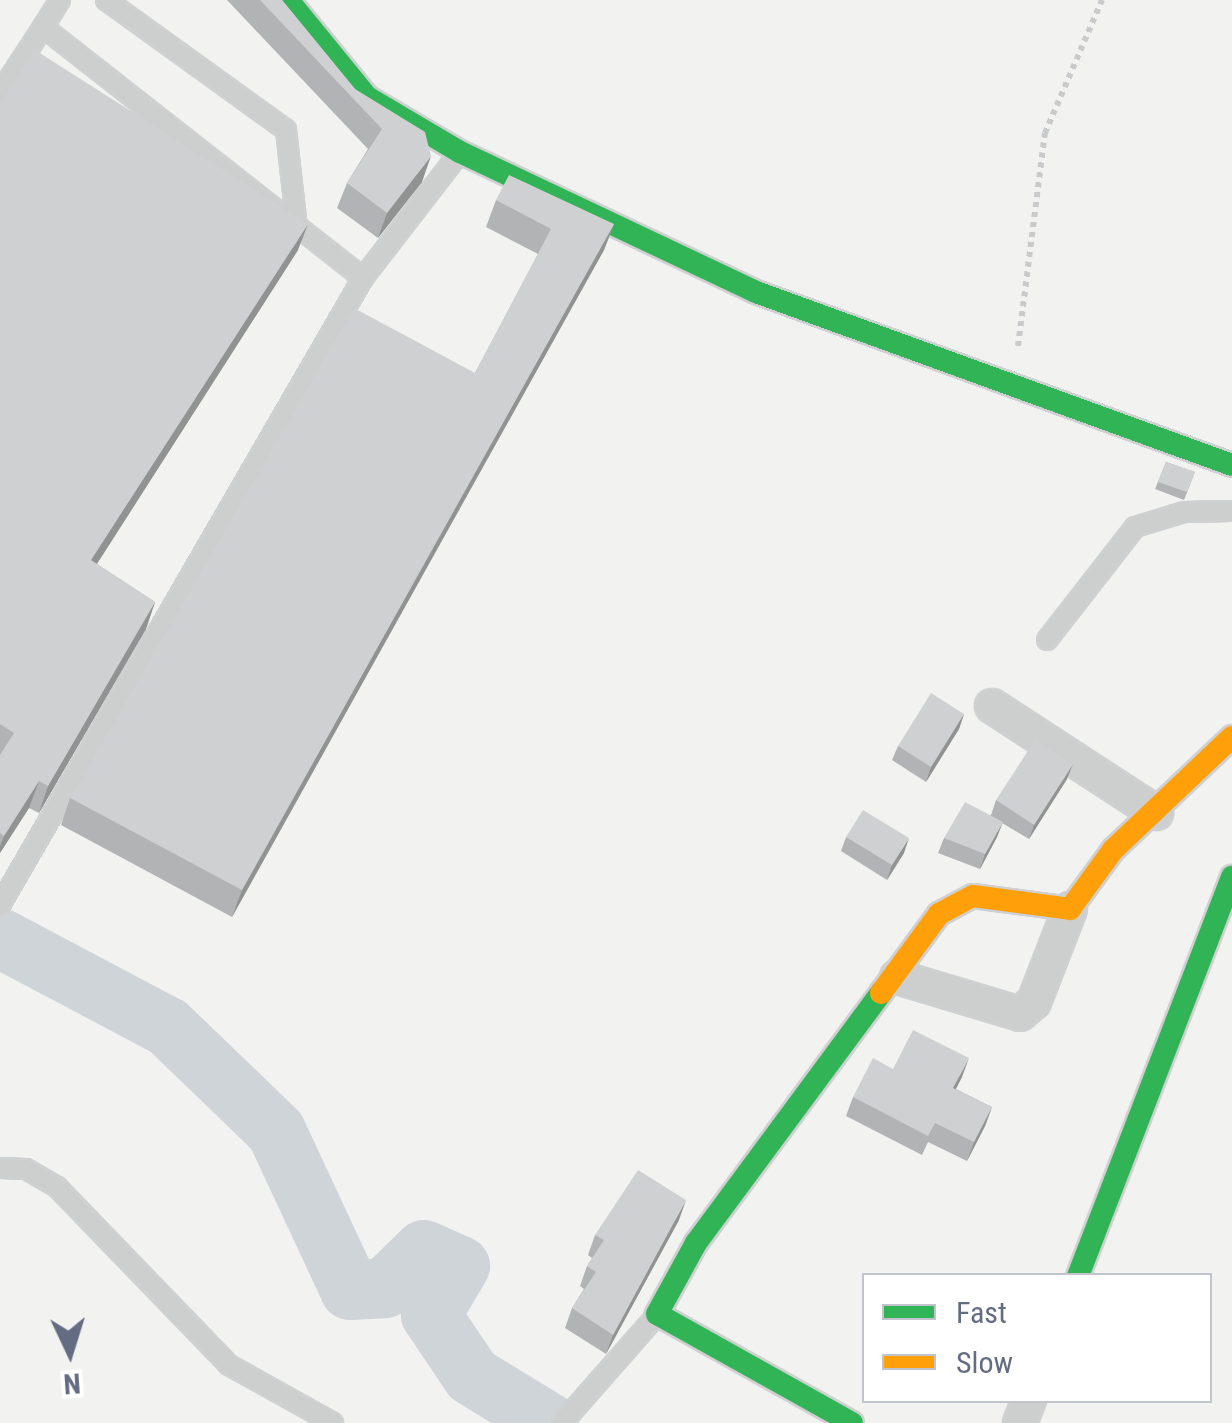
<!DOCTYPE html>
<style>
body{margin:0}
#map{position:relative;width:1232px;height:1423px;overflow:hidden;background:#f2f3f1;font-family:"Roboto Condensed",sans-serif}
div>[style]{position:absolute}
.river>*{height:60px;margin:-30px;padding:0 30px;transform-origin:30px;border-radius:30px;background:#ced4d8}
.path>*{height:6px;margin-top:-3px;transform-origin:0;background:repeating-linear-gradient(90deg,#c9cacb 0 5px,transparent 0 10px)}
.roads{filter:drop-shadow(2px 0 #cfd0d1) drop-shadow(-2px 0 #cfd0d1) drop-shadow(0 2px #cfd0d1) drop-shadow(0 -2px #cfd0d1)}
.lane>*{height:18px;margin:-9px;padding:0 9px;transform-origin:9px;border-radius:9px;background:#cdcece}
.street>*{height:32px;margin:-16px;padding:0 16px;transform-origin:16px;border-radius:16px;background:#cdcece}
.fast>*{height:22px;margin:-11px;padding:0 11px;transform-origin:11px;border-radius:11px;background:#30b455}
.slow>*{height:22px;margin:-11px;padding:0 11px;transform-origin:11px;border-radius:11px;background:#ff9f0a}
.wall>*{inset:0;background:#b2b3b4}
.shaded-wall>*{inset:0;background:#919292}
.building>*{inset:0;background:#cfd0d1}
span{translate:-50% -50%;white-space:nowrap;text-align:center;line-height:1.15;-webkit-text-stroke:10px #fff;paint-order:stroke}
.legend{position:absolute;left:862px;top:1273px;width:350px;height:130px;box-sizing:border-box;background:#fff;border:2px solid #c1c4cd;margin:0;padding:12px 18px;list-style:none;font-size:30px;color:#636c82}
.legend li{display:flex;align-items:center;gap:20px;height:50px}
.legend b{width:50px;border:2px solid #c1c4cd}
.north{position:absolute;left:20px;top:1303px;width:100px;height:100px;-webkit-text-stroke:8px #fff;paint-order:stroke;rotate:176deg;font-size:28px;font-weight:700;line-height:40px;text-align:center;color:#636c82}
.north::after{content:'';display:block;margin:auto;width:35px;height:45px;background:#636c82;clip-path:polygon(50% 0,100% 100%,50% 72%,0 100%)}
</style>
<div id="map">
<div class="river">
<i style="left:0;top:938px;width:190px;rotate:27.9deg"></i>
<i style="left:168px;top:1027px;width:150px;rotate:43.9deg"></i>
<i style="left:276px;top:1131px;width:175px;rotate:65deg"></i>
<i style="left:350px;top:1290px;width:35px;rotate:-3deg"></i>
<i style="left:385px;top:1288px;width:54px;rotate:-44.3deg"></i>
<i style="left:424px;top:1250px;width:39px;rotate:24deg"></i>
<i style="left:460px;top:1266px;width:57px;rotate:120.6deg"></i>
<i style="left:431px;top:1315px;width:73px;rotate:56.1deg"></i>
<i style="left:472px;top:1376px;width:90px;rotate:31.4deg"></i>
</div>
<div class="path">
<i style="left:1018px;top:346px;width:215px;rotate:-82.8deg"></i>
<i style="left:1045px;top:133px;width:145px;rotate:-66.8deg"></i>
</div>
<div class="roads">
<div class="lane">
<i style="left:60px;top:0;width:32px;rotate:122deg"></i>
<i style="left:43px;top:27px;width:407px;rotate:38.1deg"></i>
<i style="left:363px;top:278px;width:155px;rotate:-52.3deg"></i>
<i style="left:106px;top:0;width:222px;rotate:35.8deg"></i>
<i style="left:286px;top:130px;width:90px;rotate:83.6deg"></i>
<i style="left:0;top:93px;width:79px;rotate:-56.9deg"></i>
<i style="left:1047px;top:640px;width:143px;rotate:-52.1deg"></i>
<i style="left:1135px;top:527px;width:51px;rotate:-17deg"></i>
<i style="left:1184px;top:512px;width:48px;rotate:-1.2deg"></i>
<i style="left:0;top:905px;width:724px;rotate:-59.93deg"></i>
<i style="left:0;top:1168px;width:26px;rotate:2deg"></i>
<i style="left:26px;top:1169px;width:36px;rotate:30deg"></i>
<i style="left:57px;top:1187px;width:248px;rotate:46deg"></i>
<i style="left:229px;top:1365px;width:119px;rotate:29.1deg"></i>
<i style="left:562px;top:1423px;width:144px;rotate:-48.7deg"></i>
</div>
<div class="street">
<i style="left:992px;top:706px;width:196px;rotate:33.1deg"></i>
<i style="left:897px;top:977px;width:128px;rotate:16.7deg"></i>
<i style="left:1020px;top:1014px;width:18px;rotate:-41deg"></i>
<i style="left:1034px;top:1002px;width:100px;rotate:-68.8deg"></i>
<i style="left:1020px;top:1423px;width:25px;rotate:-69deg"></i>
</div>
<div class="fast">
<i style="left:288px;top:0;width:125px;rotate:50.8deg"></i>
<i style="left:367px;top:97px;width:108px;rotate:30.6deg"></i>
<i style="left:460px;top:152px;width:327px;rotate:25.3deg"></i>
<i style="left:756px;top:292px;width:506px;rotate:19.97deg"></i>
<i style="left:1078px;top:1276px;width:428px;rotate:-68.9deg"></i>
<i style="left:852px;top:1423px;width:223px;rotate:-150.8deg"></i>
<i style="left:657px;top:1314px;width:81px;rotate:-61.2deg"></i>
<i style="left:696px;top:1243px;width:311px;rotate:-53.5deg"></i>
</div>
<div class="slow">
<i style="left:881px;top:993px;width:98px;rotate:-53.7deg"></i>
<i style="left:939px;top:914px;width:38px;rotate:-28deg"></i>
<i style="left:973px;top:896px;width:98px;rotate:7.6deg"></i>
<i style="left:1070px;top:909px;width:73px;rotate:-53.9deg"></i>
<i style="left:1113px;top:850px;width:164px;rotate:-43.5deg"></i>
</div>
</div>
<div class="wall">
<i style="clip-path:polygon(227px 0,282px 0,355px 89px,422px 182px,378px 238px,337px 208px,347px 183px,368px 149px)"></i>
<i style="clip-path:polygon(0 104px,298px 250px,97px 564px,155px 602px,146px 629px,39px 813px,29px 808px,0 853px)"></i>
<i style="clip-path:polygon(496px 200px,614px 224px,604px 250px,232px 917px,61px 825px,70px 798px,475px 373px,538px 254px,486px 227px)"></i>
<i style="clip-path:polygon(1166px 462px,1195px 472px,1184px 500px,1155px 489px)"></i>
<i style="clip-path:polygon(964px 714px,959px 729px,926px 782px,892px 760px,898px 746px)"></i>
<i style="clip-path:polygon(1067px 779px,1029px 839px,1002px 823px,997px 837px,980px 869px,938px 853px,944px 838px,991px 815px,996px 800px)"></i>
<i style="clip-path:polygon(846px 837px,904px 853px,887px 880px,841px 851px)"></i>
<i style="clip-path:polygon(893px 1069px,962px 1077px,956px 1089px,992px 1107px,985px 1126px,967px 1161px,928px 1142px,922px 1155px,846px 1116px,853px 1097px)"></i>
<i style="clip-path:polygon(679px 1220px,606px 1354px,565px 1328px,572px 1308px,584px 1289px,580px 1286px,587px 1266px,592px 1258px,588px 1255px,595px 1235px)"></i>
</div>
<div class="shaded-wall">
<i style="clip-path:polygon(431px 156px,422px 182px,378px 238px,387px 213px)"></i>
<i style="clip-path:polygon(308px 224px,298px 250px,82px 587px,91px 560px)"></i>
<i style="clip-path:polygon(614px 224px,604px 250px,232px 917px,242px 890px)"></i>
<i style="clip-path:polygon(155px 602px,146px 629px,39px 813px,48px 786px)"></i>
<i style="clip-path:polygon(964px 714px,959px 729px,926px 782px,931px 767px)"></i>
<i style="clip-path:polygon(1073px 764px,1067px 779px,1029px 839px,1034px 825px)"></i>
<i style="clip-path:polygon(39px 781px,29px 808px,0 853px,0 846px,4px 836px)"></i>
<i style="clip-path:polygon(1003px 822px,997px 837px,980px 869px,985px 854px)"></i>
<i style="clip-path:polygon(909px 838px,904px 853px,887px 880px,892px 865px)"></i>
<i style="clip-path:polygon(969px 1058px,962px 1077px,946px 1107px,953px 1088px)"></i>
<i style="clip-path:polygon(992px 1107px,985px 1126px,967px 1161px,974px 1142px)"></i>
<i style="clip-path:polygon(686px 1200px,679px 1220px,606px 1354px,613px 1335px)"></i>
</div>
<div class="building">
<i style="clip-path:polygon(260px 0,282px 0,355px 89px,425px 132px,431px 156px,387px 213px,347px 183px,382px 129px)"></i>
<i style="clip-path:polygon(35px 50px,308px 224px,91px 560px,155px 602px,48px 786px,39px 781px,4px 836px,0 833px,0 755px,14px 733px,0 724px,0 104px)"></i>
<i style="clip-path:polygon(509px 175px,614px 224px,242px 890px,70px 798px,354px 308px,475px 373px,551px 229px,496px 200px)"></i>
<i style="clip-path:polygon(1166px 462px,1195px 472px,1187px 492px,1158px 482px)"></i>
<i style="clip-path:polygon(931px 693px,964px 714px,931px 767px,898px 746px)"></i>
<i style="clip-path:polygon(1035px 740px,1073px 764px,1034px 825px,996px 800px)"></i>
<i style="clip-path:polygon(965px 802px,1003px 822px,985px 854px,944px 838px)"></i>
<i style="clip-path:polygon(863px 810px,909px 838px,892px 865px,846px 837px)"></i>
<i style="clip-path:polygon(913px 1030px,969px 1058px,953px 1088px,992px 1107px,974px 1142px,935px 1123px,928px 1136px,853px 1097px,873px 1058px,893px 1069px)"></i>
<i style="clip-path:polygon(638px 1170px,686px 1200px,613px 1335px,572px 1308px,596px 1272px,587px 1266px,604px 1240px,595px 1235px)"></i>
</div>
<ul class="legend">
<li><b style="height:12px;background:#30b455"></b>Fast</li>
<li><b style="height:12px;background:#ff9f0a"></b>Slow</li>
</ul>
<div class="north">N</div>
</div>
